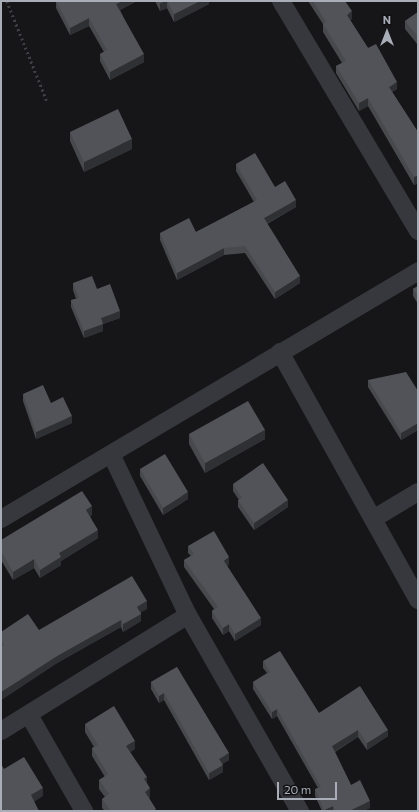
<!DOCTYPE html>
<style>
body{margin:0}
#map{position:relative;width:419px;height:812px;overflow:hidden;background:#161618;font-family:Commissioner,sans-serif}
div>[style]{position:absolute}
.path>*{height:2.5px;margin-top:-1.25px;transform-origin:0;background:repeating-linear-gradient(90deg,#3d3f44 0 2px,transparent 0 5px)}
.street>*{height:18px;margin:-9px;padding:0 9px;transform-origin:9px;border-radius:9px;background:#37383d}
.wall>*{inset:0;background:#47494d}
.shaded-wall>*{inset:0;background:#2f3033}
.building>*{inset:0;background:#525359}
span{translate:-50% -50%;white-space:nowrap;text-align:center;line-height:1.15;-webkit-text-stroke:4px #111113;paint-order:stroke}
.frame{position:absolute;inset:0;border:2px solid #a8adb8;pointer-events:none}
.north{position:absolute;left:367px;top:12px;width:40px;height:40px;-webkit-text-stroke:3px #111113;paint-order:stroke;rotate:0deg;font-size:11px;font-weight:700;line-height:16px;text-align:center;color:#a8adb8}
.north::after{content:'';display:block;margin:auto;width:14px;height:18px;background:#a8adb8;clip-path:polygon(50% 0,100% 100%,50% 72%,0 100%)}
.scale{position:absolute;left:277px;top:782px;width:60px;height:18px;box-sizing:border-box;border:2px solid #a8adb8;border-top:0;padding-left:5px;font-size:12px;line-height:14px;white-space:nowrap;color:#a8adb8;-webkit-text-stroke:3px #111113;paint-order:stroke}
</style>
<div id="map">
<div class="path">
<i style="left:7px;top:1px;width:108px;rotate:68.2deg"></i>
</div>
<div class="street">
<i style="left:281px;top:1px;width:268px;rotate:59.2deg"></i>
<i style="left:280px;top:352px;width:284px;rotate:60.9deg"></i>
<i style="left:112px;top:456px;width:176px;rotate:64.5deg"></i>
<i style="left:188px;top:615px;width:226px;rotate:60.3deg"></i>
<i style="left:1px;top:519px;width:485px;rotate:-30.7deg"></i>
<i style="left:373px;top:519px;width:52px;rotate:-31deg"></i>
<i style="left:29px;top:715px;width:111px;rotate:60.2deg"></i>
<i style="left:1px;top:731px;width:220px;rotate:-31.8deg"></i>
</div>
<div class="wall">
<i style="clip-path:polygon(56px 1px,137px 1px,120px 10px,144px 62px,110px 80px,100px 61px,100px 54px,104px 52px,89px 26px,70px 35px,56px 8px)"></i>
<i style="clip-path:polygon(155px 1px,209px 1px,209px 4px,174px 22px,167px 8px,160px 11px)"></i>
<i style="clip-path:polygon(308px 1px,345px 1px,352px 19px,350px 20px,368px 48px,397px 89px,392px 92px,418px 132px,418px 183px,414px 185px,368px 106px,359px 111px,336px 73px,336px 66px,342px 63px,323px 32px,323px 24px)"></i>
<i style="clip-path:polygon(418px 12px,418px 45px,405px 29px,405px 21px)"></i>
<i style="clip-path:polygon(70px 132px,132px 149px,84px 172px,70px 141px)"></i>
<i style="clip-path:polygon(236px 164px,275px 187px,296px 207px,267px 224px,300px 283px,275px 299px,245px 253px,224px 255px,177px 280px,160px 240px,160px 233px,196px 232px,254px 202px,236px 171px)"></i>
<i style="clip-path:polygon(73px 283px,97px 289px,120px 318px,103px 324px,103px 331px,84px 338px,71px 307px,71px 300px,76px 299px,73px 290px)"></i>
<i style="clip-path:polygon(418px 286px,418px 304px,413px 296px,413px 289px)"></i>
<i style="clip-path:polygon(368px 380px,418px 391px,418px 430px,401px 440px,368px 387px)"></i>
<i style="clip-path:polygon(23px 394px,51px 403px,72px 423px,36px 439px,23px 401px)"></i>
<i style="clip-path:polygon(189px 434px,265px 439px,205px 473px,189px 444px)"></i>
<i style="clip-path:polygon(140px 469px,188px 499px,163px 515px,140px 476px)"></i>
<i style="clip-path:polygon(233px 484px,288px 507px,254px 530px,238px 507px,238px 500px,239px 500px,233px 491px)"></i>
<i style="clip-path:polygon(92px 515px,90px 516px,98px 538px,61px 561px,61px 565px,40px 578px,34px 568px,13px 580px,1px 560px,1px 540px)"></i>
<i style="clip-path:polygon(188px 546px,229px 564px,227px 566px,261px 625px,235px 641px,229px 631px,223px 635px,212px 618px,212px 611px,214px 609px,184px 567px,184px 560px,191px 556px,188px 553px)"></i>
<i style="clip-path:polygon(147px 609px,141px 612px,141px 621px,123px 632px,121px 627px,57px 663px,1px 700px,1px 632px,39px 630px)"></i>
<i style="clip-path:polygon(263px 661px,319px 713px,388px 736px,367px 750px,358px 737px,335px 752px,351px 785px,370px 808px,363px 811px,322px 811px,315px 796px,315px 789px,318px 788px,277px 716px,272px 719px,253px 689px,253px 682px,267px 673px,263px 668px)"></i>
<i style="clip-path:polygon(177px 667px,229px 760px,222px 764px,223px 772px,209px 780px,164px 700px,159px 703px,151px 689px,151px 682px)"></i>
<i style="clip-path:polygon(85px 724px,135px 749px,130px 752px,147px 783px,150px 796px,149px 798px,156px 811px,105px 811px,102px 808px,102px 799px,105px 797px,99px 789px,99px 780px,105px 777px,92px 756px,92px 748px,94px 747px,85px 732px)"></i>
</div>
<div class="shaded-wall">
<i style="clip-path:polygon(122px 1px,137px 1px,116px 12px,116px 4px)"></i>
<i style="clip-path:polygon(166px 1px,167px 1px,167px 8px,160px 11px,160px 3px)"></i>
<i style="clip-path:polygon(200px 1px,209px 1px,209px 4px,174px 22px,174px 14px)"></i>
<i style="clip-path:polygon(352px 11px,352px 19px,347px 22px,347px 15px)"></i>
<i style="clip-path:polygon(89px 18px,89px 26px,70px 35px,70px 28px)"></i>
<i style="clip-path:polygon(144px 54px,144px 62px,110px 80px,110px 72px)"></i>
<i style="clip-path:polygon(397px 82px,397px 89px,389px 94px,389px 87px)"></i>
<i style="clip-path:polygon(368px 98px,368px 106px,359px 111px,359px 103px)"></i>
<i style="clip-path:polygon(132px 139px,132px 149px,84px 172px,84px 162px)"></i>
<i style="clip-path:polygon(418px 175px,418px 183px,414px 185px,414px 177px)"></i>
<i style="clip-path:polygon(296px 200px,296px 207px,264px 225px,264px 218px)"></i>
<i style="clip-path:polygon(224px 248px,224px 255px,177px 280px,177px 273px)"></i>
<i style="clip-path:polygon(300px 276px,300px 283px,275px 299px,275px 292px)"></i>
<i style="clip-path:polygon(120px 311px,120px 318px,103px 324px,103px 331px,84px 338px,84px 331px,101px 318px)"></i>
<i style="clip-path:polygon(2px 325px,2px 332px,1px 333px,1px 326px)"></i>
<i style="clip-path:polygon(72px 416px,72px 423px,36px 439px,36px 432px)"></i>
<i style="clip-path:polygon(418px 423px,418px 430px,401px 440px,401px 433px)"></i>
<i style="clip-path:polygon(265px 430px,265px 439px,205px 473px,205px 463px)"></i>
<i style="clip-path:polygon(188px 492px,188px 499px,163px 515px,163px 508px)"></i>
<i style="clip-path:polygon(288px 500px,288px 507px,254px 530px,254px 523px)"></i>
<i style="clip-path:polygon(92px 506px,92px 515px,86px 519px,86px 510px)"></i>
<i style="clip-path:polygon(98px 530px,98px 538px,61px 561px,61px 565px,40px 578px,40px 570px,59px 553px)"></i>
<i style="clip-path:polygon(229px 557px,229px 564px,224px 568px,224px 561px)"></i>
<i style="clip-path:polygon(34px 559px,34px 568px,13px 580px,13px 572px)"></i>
<i style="clip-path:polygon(147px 601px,147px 609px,137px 614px,137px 607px)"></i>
<i style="clip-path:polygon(141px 614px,141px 621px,123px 632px,123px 624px)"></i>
<i style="clip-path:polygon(261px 618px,261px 625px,235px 641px,235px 634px)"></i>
<i style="clip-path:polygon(121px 620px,121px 627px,57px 663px,1px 700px,1px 692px,57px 656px)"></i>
<i style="clip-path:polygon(229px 624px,229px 631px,223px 635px,223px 628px)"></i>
<i style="clip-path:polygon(164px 693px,164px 700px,159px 703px,159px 696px)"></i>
<i style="clip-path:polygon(277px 709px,277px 716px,272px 719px,272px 712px)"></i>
<i style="clip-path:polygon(358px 730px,358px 737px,332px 753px,332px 746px)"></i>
<i style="clip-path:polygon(388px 730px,388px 736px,367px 750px,367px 743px)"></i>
<i style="clip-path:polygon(135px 741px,135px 749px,126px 755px,126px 746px)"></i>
<i style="clip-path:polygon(229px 753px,229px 760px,219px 766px,219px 759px)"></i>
<i style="clip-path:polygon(223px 765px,223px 772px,209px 780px,209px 773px)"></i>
<i style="clip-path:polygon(147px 777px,147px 785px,144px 779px)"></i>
<i style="clip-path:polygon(43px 788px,43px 796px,31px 804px,31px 795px)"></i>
<i style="clip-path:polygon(150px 788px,150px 796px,145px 800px,145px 792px)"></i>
<i style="clip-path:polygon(370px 801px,370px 808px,363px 811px,349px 811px)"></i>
<i style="clip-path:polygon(333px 806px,333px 811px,324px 811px,324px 810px)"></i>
</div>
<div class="building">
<i style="clip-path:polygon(56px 1px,122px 1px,116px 4px,144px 54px,110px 72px,100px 54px,107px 50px,89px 18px,70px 28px)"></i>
<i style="clip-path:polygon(159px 1px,166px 1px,160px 3px)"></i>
<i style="clip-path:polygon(167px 1px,200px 1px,174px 14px)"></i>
<i style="clip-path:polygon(313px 1px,345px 1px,352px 11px,347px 15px,368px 48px,376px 44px,397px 82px,389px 87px,418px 132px,418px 175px,414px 177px,368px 98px,359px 103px,336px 66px,346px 61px,323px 24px,326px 22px)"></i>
<i style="clip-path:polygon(418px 12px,418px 37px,405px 21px)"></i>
<i style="clip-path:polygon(118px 109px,132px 139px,84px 162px,70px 132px)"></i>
<i style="clip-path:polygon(255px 153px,275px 187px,285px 181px,296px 200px,264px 218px,300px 276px,275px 292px,245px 246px,224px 248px,177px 273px,160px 233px,189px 218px,196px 232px,257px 200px,236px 164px)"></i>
<i style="clip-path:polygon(92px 276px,97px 289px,110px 284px,120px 311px,101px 318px,103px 324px,84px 331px,71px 300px,79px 298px,73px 283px)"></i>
<i style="clip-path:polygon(418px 286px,418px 297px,413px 289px)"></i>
<i style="clip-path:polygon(406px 372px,418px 391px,418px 423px,401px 433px,368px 380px)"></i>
<i style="clip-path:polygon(43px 385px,51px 403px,63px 397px,72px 416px,36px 432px,23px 394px)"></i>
<i style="clip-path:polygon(248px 401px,265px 430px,205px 463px,189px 434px)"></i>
<i style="clip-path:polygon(165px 454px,188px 492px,163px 508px,140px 469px)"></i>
<i style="clip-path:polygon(263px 463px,288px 500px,254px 523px,238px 500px,242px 498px,233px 484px)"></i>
<i style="clip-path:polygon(82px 491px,92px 506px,86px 510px,98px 530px,59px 553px,61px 557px,40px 570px,34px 559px,13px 572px,1px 551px,1px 540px)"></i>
<i style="clip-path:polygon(214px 531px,229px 557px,224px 561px,261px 618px,235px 634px,229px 624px,223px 628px,212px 611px,218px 607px,184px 560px,194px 554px,188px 546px)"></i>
<i style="clip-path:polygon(132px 576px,147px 601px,137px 607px,141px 614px,123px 624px,121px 620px,57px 656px,1px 692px,1px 647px,4px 645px,1px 641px,1px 632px,28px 614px,39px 630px)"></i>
<i style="clip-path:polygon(280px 651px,319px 713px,360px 686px,388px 730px,367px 743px,358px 730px,332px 746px,351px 785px,360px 780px,370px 801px,349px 811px,336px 811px,333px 806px,324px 810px,315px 789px,321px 787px,277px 709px,272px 712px,253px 682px,270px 672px,263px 661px)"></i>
<i style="clip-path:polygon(177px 667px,229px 753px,219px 759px,223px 765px,209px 773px,164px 693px,159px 696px,151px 682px)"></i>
<i style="clip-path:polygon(114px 706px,135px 741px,126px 746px,147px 777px,144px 779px,150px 788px,145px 792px,156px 809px,153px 811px,111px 811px,102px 799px,109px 794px,99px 780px,108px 774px,92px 748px,98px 745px,85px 724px)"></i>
<i style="clip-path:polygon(24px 757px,43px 788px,31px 795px,39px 811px,1px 811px,1px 764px,4px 769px)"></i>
</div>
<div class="frame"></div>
<div class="north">N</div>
<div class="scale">20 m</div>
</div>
